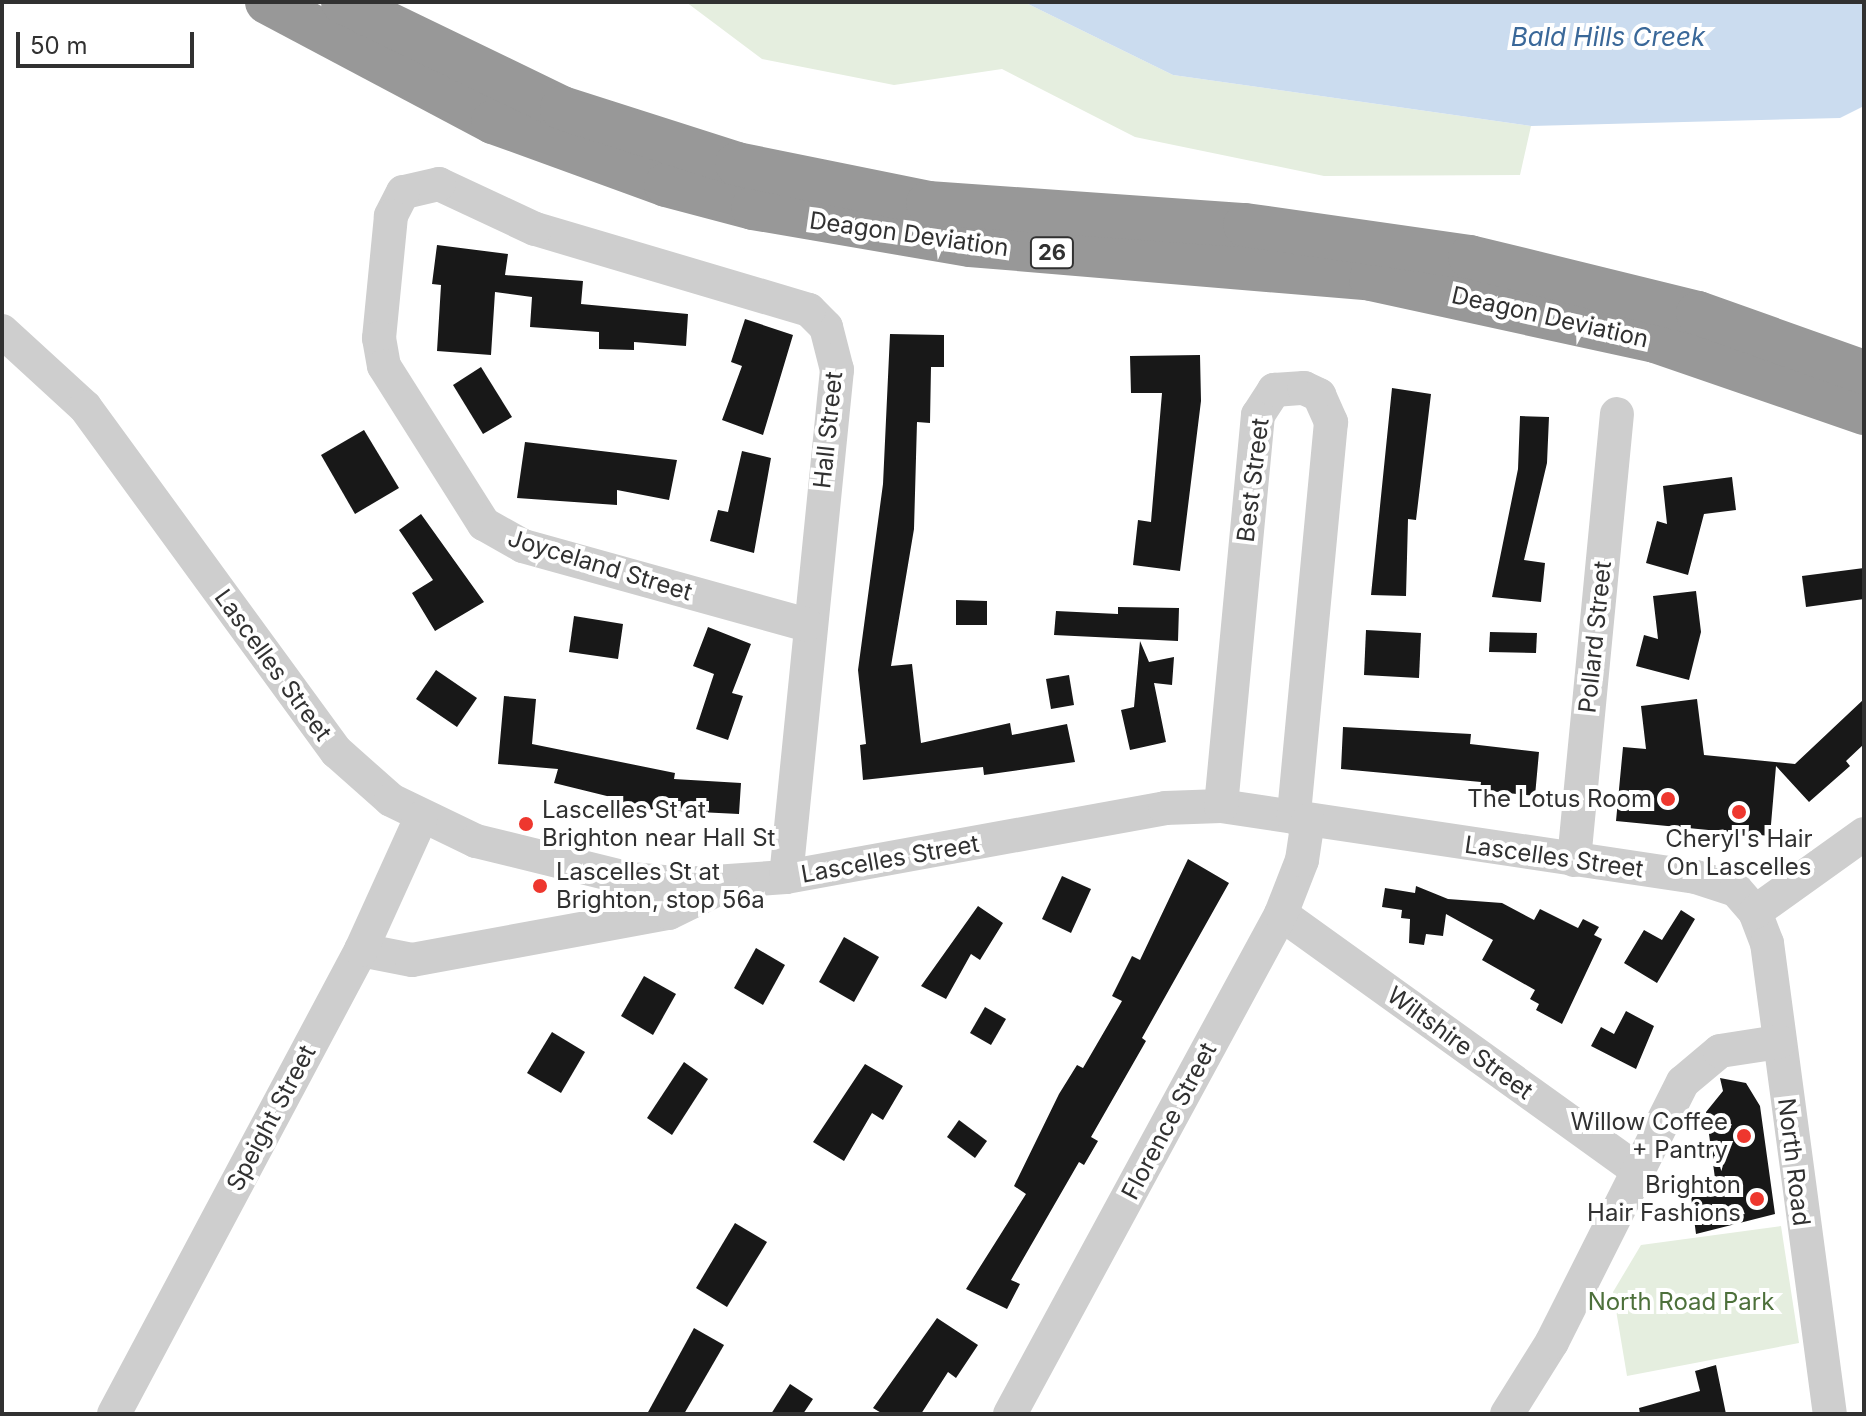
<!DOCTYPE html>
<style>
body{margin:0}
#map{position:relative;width:1866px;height:1416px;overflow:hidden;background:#fff;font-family:Inter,sans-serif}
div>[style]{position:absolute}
.green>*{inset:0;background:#e5eedf}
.water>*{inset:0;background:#cbdcef}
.building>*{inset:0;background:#181818}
.minor>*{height:34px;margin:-17px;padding:0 17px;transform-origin:17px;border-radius:17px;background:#cecece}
.highway>*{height:44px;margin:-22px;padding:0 22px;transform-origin:22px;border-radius:22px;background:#989898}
.dots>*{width:22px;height:22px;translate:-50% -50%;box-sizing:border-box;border:4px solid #fff;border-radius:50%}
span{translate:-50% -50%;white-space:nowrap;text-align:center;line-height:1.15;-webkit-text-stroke:8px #fff;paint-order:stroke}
.shield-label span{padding:2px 6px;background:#fff;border:2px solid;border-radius:6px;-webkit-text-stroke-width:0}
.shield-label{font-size:22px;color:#313131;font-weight:700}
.street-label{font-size:24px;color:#313131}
.poi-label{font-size:24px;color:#313131}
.right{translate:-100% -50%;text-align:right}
.left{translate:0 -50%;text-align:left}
.park-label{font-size:24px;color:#4d703b}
.water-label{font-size:26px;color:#3a6899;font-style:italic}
.frame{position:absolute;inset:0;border:4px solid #313131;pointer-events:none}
.scale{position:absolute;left:16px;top:32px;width:178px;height:36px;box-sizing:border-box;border:4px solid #313131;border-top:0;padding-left:10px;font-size:24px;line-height:28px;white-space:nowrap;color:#313131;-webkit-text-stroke:6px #fff;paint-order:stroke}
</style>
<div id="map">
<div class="green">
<i style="clip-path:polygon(686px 2px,1024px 2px,1173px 75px,1531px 126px,1520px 175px,1324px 176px,1135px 137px,1002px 69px,894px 85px,762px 59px)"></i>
<i style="clip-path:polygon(1781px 1226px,1799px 1343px,1627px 1376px,1613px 1292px,1641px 1245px)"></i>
</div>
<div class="water">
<i style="clip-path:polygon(1024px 2px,1864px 2px,1864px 106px,1840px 118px,1531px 126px,1173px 75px)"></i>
</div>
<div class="building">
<i style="clip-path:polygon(437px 245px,508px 254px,505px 275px,583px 281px,581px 304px,688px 314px,686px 346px,634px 342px,634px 350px,599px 349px,599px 332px,530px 327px,532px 297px,495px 292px,491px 355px,437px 351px,441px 285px,432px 284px)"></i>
<i style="clip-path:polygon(745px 319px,793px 335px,763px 435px,722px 420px,742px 366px,731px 362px)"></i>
<i style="clip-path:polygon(890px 334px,944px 335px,944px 367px,931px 367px,930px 423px,917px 422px,914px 529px,891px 666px,912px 664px,921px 743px,1010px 723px,1012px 735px,1067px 724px,1075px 762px,984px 775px,983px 767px,863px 780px,860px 745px,866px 744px,858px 670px,883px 484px)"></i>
<i style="clip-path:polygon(1200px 355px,1201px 401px,1180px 571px,1133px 565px,1138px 520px,1151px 522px,1162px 393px,1131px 393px,1130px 356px)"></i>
<i style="clip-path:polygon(481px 367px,512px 417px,483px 434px,453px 385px)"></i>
<i style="clip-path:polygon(1392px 388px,1431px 394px,1416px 520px,1408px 519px,1406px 596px,1371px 595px)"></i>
<i style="clip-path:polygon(1520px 416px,1549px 417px,1547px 463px,1524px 560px,1545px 563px,1541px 602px,1492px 597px,1518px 469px)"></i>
<i style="clip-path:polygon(364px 430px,399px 488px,355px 514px,321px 455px)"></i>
<i style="clip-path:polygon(525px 442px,677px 460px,669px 500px,617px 490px,617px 505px,517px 498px)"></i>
<i style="clip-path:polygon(742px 451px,771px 458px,754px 553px,710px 541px,718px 510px,728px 512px)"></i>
<i style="clip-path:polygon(1732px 477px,1736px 510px,1704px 514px,1688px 575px,1646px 563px,1657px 521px,1667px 524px,1663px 486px)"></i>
<i style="clip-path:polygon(421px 514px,484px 602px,435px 631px,412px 593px,433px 580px,399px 530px)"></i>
<i style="clip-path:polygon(1864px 568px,1864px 599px,1806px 607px,1802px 576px)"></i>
<i style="clip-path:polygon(1696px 591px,1701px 632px,1689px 680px,1636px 666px,1644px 635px,1658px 639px,1653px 596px)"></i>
<i style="clip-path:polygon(956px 600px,987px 601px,987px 625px,956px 625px)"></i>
<i style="clip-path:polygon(1118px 607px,1179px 608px,1178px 641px,1054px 635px,1056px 611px,1118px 614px)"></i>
<i style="clip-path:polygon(574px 616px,623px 624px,618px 659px,569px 652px)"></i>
<i style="clip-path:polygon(708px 627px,751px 644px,732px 693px,743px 696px,728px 740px,696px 729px,714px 674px,693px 666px)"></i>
<i style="clip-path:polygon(1366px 630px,1421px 633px,1419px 678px,1364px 675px)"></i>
<i style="clip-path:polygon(1490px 632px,1537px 633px,1536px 653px,1489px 652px)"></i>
<i style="clip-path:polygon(1140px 641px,1149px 662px,1174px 657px,1172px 685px,1154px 683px,1166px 742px,1130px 750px,1121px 710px,1134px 707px)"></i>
<i style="clip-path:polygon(436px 670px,477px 698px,457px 727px,416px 699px)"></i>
<i style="clip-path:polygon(1069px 675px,1074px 705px,1051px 709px,1046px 679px)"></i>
<i style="clip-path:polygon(504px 696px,536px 699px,532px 744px,675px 773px,674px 779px,741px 783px,739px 814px,618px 808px,619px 799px,554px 783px,558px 769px,498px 764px)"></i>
<i style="clip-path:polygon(1697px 699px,1704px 755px,1795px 764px,1864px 699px,1864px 744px,1846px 761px,1850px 766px,1809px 802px,1776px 766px,1770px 836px,1616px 821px,1623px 747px,1646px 749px,1641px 706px)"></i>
<i style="clip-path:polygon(1343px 727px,1471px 734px,1470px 744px,1539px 752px,1535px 796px,1480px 790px,1481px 782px,1341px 769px)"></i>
<i style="clip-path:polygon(1188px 859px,1229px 883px,1142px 1038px,1146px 1041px,1091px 1137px,1098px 1141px,1084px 1165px,1079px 1162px,1011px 1280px,1020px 1284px,1007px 1309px,966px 1289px,1026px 1194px,1014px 1186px,1059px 1094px,1077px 1065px,1083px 1068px,1122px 1001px,1112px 996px,1132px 956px,1140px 960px)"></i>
<i style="clip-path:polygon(1062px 876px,1091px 889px,1071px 933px,1042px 919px)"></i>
<i style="clip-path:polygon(1416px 886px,1448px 899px,1502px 903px,1534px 920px,1540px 909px,1578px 928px,1583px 919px,1599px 927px,1594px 935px,1602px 939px,1562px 1024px,1536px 1010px,1539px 1004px,1530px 999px,1535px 990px,1482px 960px,1493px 940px,1446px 914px,1443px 936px,1426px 934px,1424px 945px,1409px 943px,1410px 919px,1401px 918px,1402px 910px,1382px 907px,1385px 888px,1415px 893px)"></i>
<i style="clip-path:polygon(978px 906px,1003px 923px,980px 960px,971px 954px,946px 999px,921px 986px)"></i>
<i style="clip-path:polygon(1681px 910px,1695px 919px,1657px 983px,1624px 963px,1644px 930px,1662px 940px)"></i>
<i style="clip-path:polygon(844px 937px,879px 957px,854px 1002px,819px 982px)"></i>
<i style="clip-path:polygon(756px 948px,785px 965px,763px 1005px,734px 988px)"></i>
<i style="clip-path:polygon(644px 976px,676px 994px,653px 1035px,621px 1016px)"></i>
<i style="clip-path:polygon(985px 1007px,1006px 1019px,991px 1045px,970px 1033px)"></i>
<i style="clip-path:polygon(1626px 1011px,1654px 1026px,1636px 1069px,1591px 1046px,1601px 1027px,1614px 1034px)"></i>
<i style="clip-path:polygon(552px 1032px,585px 1052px,561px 1093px,527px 1073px)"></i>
<i style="clip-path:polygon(684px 1062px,708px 1079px,672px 1135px,647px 1118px)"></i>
<i style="clip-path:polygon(865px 1064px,903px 1086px,883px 1120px,872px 1113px,844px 1161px,813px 1142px)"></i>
<i style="clip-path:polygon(1720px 1078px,1746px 1083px,1760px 1106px,1775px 1214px,1696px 1234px,1691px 1196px,1717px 1193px,1706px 1112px,1723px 1091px)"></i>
<i style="clip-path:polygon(959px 1120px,987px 1141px,975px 1158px,947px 1137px)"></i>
<i style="clip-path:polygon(735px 1223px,767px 1242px,727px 1307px,696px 1288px)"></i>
<i style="clip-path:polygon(937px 1318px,978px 1345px,956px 1378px,948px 1372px,921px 1414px,883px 1414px,873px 1408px)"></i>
<i style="clip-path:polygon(694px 1328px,724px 1345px,684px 1414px,647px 1414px)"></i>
<i style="clip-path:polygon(1716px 1365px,1726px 1414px,1640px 1414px,1639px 1408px,1700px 1391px,1695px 1371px)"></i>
<i style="clip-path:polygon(790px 1384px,813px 1399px,803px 1414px,771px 1414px)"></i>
</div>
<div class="minor">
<i style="left:2px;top:331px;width:113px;rotate:42.5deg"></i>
<i style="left:85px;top:407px;width:427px;rotate:53.9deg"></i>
<i style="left:337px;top:752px;width:72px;rotate:41.6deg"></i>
<i style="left:391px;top:800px;width:94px;rotate:25.8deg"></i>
<i style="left:476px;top:841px;width:160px;rotate:13.8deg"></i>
<i style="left:631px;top:879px;width:54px;rotate:5.3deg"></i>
<i style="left:685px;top:884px;width:101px;rotate:-4deg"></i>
<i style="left:786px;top:877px;width:385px;rotate:-10.3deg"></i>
<i style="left:1165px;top:808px;width:56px;rotate:-2deg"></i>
<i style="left:1221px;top:806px;width:480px;rotate:8.5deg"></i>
<i style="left:1696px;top:877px;width:42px;rotate:18deg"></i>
<i style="left:1736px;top:890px;width:29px;rotate:49deg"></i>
<i style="left:1755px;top:912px;width:33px;rotate:69deg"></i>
<i style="left:1767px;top:943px;width:475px;rotate:82.4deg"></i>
<i style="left:1221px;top:806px;width:393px;rotate:-84.6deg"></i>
<i style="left:1258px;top:415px;width:30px;rotate:-57deg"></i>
<i style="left:1274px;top:390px;width:30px;rotate:-4deg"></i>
<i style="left:1304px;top:388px;width:17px;rotate:25deg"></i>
<i style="left:1319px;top:395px;width:30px;rotate:66deg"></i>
<i style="left:1331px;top:422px;width:397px;rotate:95.4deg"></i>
<i style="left:1574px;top:860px;width:448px;rotate:-84.5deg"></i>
<i style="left:786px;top:877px;width:510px;rotate:-84.26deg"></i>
<i style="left:837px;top:370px;width:44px;rotate:-104.3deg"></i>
<i style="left:826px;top:327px;width:24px;rotate:-135deg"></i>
<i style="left:809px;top:310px;width:286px;rotate:-163.5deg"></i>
<i style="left:535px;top:229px;width:106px;rotate:-154.9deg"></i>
<i style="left:439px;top:184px;width:37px;rotate:167deg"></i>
<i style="left:403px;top:192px;width:27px;rotate:117deg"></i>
<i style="left:391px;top:216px;width:123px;rotate:95.6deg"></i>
<i style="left:379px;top:338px;width:28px;rotate:80deg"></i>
<i style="left:384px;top:366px;width:187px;rotate:57.7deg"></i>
<i style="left:484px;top:524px;width:45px;rotate:29.4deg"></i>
<i style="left:523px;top:546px;width:295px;rotate:15.5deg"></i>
<i style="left:1755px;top:912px;width:134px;rotate:-35.6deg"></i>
<i style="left:1281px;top:914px;width:441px;rotate:35.7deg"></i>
<i style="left:361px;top:950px;width:52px;rotate:11.1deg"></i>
<i style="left:412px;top:960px;width:261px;rotate:-10.4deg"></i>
<i style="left:669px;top:913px;width:59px;rotate:-26.1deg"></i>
<i style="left:114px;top:1414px;width:526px;rotate:-61.97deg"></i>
<i style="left:361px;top:950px;width:145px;rotate:-65.6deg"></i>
<i style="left:1010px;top:1414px;width:569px;rotate:-61.54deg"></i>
<i style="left:1281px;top:914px;width:58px;rotate:-68.7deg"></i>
<i style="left:1302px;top:860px;width:40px;rotate:-81.5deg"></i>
<i style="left:1507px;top:1414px;width:85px;rotate:-58deg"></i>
<i style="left:1552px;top:1342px;width:291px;rotate:-63.3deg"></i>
<i style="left:1683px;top:1082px;width:48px;rotate:-40deg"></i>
<i style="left:1720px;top:1051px;width:60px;rotate:-8.7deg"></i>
</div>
<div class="highway">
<i style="left:267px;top:2px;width:256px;rotate:28deg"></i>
<i style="left:493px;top:122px;width:184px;rotate:20deg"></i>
<i style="left:666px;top:185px;width:90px;rotate:14.8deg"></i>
<i style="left:753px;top:208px;width:220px;rotate:9.7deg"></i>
<i style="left:970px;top:245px;width:402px;rotate:4.8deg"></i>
<i style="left:1371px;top:279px;width:291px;rotate:12.3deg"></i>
<i style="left:1655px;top:341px;width:221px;rotate:19deg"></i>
<i style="left:343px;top:2px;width:243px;rotate:25.8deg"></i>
<i style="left:562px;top:108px;width:184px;rotate:17.7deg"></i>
<i style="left:737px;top:164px;width:195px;rotate:11.5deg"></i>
<i style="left:928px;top:203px;width:318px;rotate:4deg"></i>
<i style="left:1245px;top:225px;width:227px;rotate:8.1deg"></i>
<i style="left:1470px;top:257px;width:235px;rotate:13.8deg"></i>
<i style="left:1698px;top:313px;width:176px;rotate:19.6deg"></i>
</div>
<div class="dots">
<i style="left:1668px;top:799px;background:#ee372e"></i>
<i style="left:1739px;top:812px;background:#ee372e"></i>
<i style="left:526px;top:824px;background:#ee372e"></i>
<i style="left:540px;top:886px;background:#ee372e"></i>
<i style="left:1744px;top:1136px;background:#ee372e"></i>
<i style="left:1757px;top:1199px;background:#ee372e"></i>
</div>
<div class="shield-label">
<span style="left:1052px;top:253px">26</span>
</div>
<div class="street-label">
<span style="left:909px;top:234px;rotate:8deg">Deagon Deviation</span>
<span style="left:1550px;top:317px;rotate:13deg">Deagon Deviation</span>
<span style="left:828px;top:430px;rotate:-84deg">Hall Street</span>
<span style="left:1253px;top:480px;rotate:-83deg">Best Street</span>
<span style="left:600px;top:565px;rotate:17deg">Joyceland Street</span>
<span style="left:1595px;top:637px;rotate:-84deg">Pollard Street</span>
<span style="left:273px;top:665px;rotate:54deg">Lascelles Street</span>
<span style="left:1554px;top:857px;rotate:8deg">Lascelles Street</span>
<span style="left:890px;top:859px;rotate:-10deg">Lascelles Street</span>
<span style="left:1460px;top:1043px;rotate:36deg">Wiltshire Street</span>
<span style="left:271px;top:1118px;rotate:-62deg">Speight Street</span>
<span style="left:1169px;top:1121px;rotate:-62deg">Florence Street</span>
<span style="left:1794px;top:1162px;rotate:83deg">North Road</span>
</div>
<div class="poi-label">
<span class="right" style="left:1652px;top:799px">The Lotus Room</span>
<span class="left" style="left:542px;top:824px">Lascelles St at<br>Brighton near Hall St</span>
<span style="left:1739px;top:853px">Cheryl's Hair<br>On Lascelles</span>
<span class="left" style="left:556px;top:886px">Lascelles St at<br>Brighton, stop 56a</span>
<span class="right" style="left:1728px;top:1136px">Willow Coffee<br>+ Pantry</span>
<span class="right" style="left:1741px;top:1199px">Brighton<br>Hair Fashions</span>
</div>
<div class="park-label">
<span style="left:1681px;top:1302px">North Road Park</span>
</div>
<div class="water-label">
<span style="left:1608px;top:37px">Bald Hills Creek</span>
</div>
<div class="frame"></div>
<div class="scale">50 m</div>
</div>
